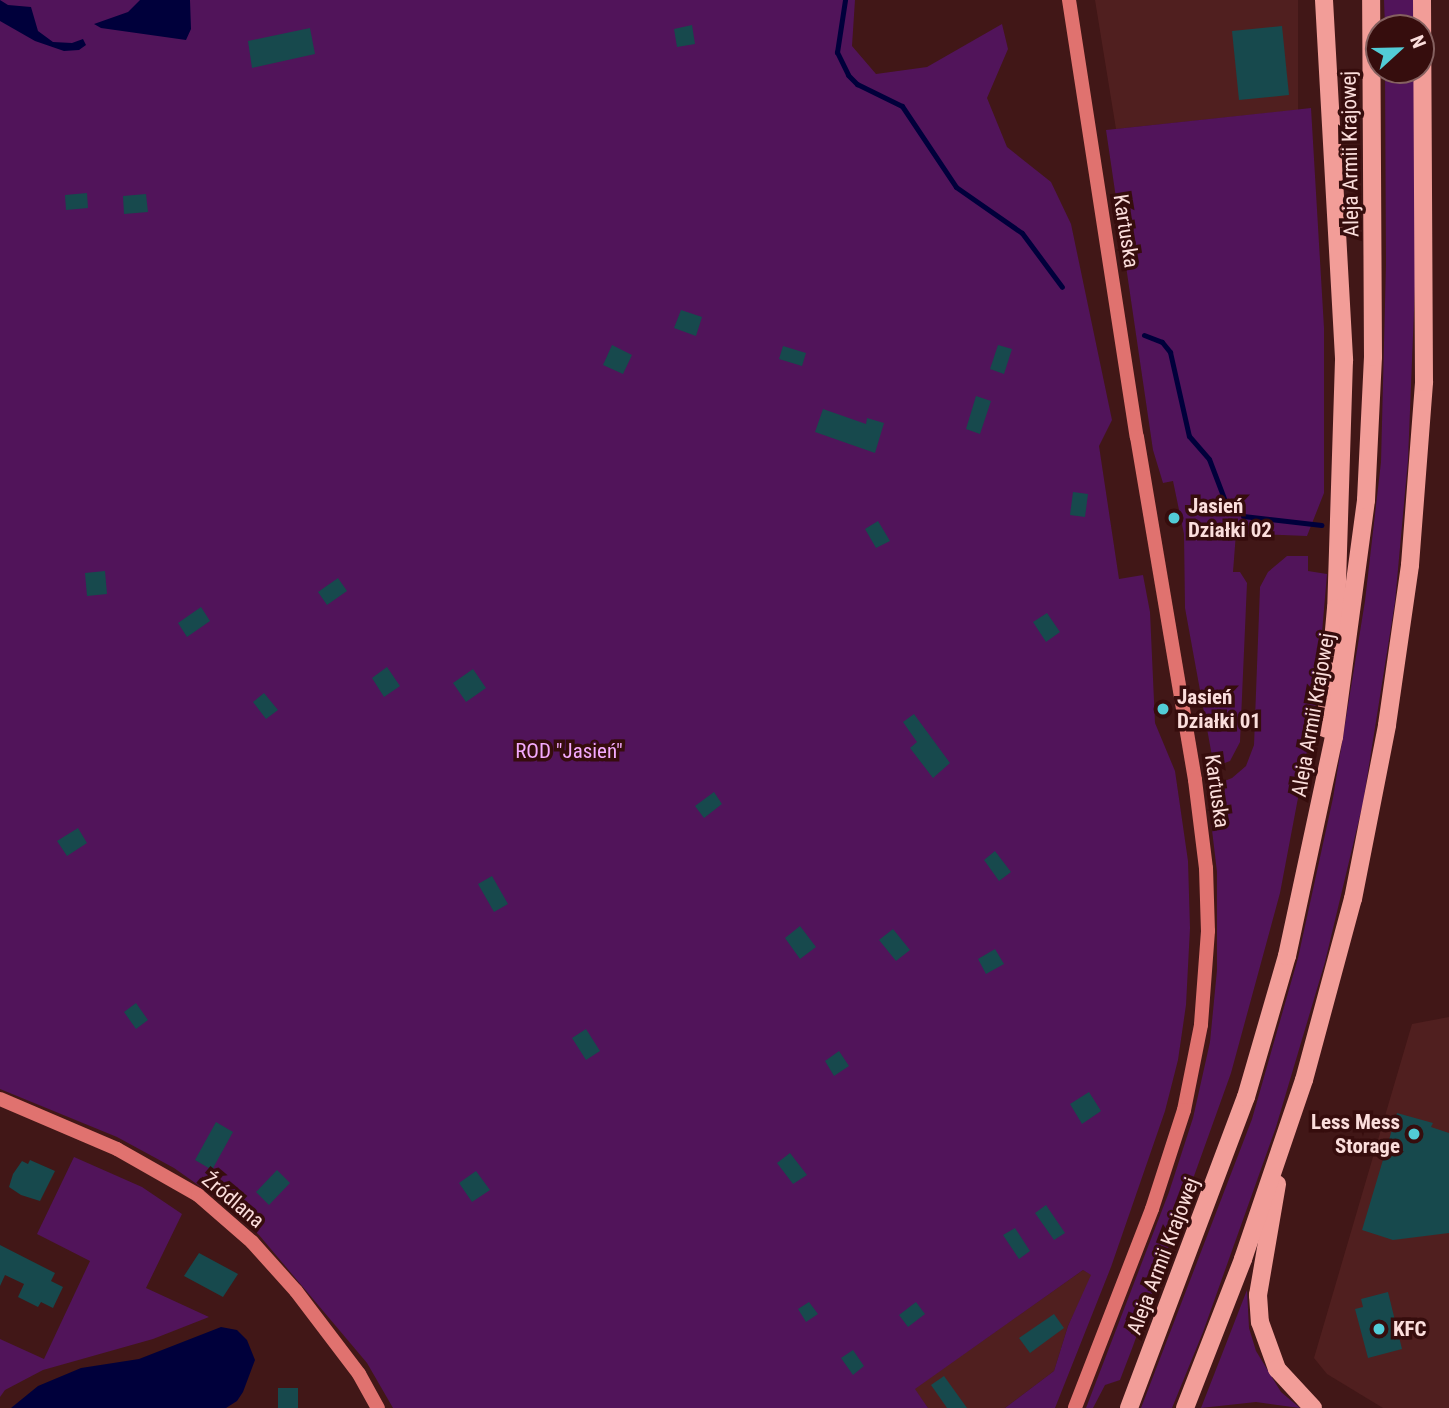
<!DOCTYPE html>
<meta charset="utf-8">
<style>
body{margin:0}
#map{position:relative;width:1449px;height:1408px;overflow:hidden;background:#411717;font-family:"Roboto Condensed",sans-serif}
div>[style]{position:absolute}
.built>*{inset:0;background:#501f1f}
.green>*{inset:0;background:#51145a}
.water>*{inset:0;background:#00003b}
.stream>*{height:5px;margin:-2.5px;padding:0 2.5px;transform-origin:2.5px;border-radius:2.5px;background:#00003b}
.building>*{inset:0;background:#17494d}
.secondary>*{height:14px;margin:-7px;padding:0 7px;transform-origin:7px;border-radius:7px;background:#e0726f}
.primary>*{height:18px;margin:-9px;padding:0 9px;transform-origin:9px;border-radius:9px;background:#f29d98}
.dots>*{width:19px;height:19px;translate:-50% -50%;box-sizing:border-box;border:4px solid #360d0d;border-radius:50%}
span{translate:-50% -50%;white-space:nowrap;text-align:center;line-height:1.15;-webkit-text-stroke:7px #360d0d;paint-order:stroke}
.street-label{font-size:21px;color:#fbdedc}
.poi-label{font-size:21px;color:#fbdedc;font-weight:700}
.left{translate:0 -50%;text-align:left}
.right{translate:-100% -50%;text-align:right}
.park-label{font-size:21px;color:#f4aafd}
.north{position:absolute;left:1365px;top:14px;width:70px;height:70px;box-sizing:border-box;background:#360d0d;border:2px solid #856160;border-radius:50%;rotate:68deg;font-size:19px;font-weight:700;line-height:28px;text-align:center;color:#fbdedc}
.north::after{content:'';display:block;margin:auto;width:24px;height:32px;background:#52ccd6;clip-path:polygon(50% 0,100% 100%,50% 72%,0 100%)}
</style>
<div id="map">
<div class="built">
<i style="clip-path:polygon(1095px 0,1298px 0,1298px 110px,1116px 129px)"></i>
<i style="clip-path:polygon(1449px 1017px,1449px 1408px,1383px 1408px,1327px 1374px,1314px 1358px,1412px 1024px)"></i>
<i style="clip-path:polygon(1083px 1270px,1092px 1275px,1068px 1326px,1054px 1371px,1005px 1408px,928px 1408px,914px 1389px)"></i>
</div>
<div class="green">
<i style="clip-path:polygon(0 0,855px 0,852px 46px,876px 74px,927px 67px,1002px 24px,1008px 49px,987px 98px,1007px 147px,1051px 182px,1071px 224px,1112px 420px,1099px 446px,1119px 579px,1143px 575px,1150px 612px,1155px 723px,1175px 771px,1188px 861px,1190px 928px,1186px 1005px,1178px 1060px,1165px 1111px,1111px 1267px,1055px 1408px,1005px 1408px,1054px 1371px,1068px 1326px,1091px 1275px,1083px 1270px,915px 1389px,928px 1408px,393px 1408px,367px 1363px,259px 1235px,228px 1206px,174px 1168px,117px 1137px,0 1089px)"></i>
<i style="clip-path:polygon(1384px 0,1413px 0,1413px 28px,1385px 28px)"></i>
<i style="clip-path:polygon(1385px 70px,1414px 70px,1416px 261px,1408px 460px,1395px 602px,1363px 803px,1325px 962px,1276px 1127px,1203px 1332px,1172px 1408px,1141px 1408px,1252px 1119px,1298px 958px,1333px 798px,1365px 601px,1381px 462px,1386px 264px)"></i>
<i style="clip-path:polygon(1311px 108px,1324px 328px,1324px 493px,1307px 536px,1236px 533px,1233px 572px,1240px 572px,1247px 583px,1240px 742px,1230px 761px,1214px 767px,1185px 608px,1184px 534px,1173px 481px,1163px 483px,1153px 450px,1106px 130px)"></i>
<i style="clip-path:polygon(1287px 556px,1308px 556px,1308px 571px,1327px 574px,1316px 703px,1280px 893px,1231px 1073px,1133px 1346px,1120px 1380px,1105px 1385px,1093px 1408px,1086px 1408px,1169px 1192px,1193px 1118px,1210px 1042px,1217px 970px,1217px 872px,1207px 788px,1232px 778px,1246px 766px,1254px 745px,1260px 587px,1268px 572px)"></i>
<i style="clip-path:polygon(74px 1157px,142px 1187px,182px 1214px,146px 1288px,209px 1317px,153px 1339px,43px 1370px,5px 1390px,0 1397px,0 1339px,44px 1359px,90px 1261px,37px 1234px)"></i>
<i style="clip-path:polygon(1247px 1290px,1249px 1328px,1256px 1351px,1281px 1392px,1300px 1408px,1256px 1402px,1201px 1408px)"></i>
</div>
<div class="water">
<i style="clip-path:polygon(0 0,8px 5px,31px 7px,38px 31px,53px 42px,72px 43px,83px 39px,86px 45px,79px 50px,64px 51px,35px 41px,0 21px)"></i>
<i style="clip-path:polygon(140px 0,190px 0,191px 29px,186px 40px,101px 28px,94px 24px,128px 12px)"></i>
<i style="clip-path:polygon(221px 1327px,237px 1330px,247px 1340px,255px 1360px,243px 1392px,237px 1401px,226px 1408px,11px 1408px,38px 1386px,81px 1368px,139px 1359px)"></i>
</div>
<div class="stream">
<i style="left:845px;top:0;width:53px;rotate:98.7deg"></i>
<i style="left:837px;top:52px;width:25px;rotate:64deg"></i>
<i style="left:848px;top:75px;width:13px;rotate:45deg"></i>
<i style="left:857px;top:84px;width:50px;rotate:26.1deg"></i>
<i style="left:902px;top:106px;width:97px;rotate:56.3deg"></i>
<i style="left:956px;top:187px;width:80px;rotate:34.9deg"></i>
<i style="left:1022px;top:233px;width:67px;rotate:53.5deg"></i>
<i style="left:1144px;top:335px;width:19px;rotate:21deg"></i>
<i style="left:1162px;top:342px;width:13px;rotate:51deg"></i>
<i style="left:1170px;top:352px;width:86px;rotate:77.3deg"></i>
<i style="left:1189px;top:436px;width:30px;rotate:49deg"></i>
<i style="left:1209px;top:459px;width:45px;rotate:69.1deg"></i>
<i style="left:1243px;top:516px;width:79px;rotate:6.6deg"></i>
</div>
<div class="building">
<i style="clip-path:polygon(692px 25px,695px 44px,677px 47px,674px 29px)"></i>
<i style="clip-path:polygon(1282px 26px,1289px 95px,1239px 100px,1232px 31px)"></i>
<i style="clip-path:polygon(310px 28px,315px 54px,252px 68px,248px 41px)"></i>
<i style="clip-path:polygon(87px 193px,88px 208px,66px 210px,65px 195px)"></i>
<i style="clip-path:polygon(146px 194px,148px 212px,124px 214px,123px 196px)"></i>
<i style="clip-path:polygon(681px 310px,702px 317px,696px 336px,674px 328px)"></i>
<i style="clip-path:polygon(612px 345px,632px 355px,623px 374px,603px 365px)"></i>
<i style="clip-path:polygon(998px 345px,1012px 349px,1004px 374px,990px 369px)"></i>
<i style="clip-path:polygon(783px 346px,806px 353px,802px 366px,779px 359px)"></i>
<i style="clip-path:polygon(976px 396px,991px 401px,980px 434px,966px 429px)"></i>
<i style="clip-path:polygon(823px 409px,866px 424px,867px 418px,884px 423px,875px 453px,815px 432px)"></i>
<i style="clip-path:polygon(1073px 492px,1088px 494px,1085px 517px,1070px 515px)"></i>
<i style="clip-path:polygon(878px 521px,890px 541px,876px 548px,865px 529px)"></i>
<i style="clip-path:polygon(105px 571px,107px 594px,87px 596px,85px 573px)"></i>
<i style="clip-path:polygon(338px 578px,347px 591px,327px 605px,318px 592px)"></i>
<i style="clip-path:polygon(201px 607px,210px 621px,187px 637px,178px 623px)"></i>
<i style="clip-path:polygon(1047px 613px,1060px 632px,1046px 642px,1033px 622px)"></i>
<i style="clip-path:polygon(387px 667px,400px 686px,384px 697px,372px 678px)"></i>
<i style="clip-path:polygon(473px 669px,486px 688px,466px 702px,453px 683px)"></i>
<i style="clip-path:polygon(264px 693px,278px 710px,266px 719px,253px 702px)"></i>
<i style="clip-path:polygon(914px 714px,950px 763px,933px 778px,910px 748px,917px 742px,903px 722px)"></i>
<i style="clip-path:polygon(714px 792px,722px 804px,704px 818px,695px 806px)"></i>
<i style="clip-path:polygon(78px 828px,87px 843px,67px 856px,57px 841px)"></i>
<i style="clip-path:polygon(995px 851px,1011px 872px,999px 881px,984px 860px)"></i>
<i style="clip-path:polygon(492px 876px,508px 904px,494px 912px,478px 884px)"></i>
<i style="clip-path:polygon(800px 926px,816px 947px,800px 959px,785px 938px)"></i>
<i style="clip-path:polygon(893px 929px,910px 950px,896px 961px,879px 940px)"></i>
<i style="clip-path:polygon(995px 949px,1004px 964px,986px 974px,978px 959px)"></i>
<i style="clip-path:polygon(136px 1003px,148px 1020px,136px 1029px,124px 1012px)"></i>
<i style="clip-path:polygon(586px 1029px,600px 1051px,586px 1060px,572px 1038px)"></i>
<i style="clip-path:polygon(839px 1051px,849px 1066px,834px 1076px,825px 1061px)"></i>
<i style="clip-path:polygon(1089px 1092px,1101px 1111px,1082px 1124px,1070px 1104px)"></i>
<i style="clip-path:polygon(1397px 1113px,1433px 1123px,1431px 1127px,1449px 1133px,1449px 1233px,1393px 1240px,1362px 1230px)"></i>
<i style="clip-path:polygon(216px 1122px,233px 1132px,212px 1170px,195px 1160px)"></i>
<i style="clip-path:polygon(790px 1153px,807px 1175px,793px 1184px,777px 1163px)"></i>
<i style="clip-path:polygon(30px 1160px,55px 1171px,40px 1201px,21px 1195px,9px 1187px,13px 1174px,22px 1161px,28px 1164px)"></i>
<i style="clip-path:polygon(277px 1170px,290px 1183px,269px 1205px,256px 1192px)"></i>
<i style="clip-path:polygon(476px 1171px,490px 1190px,472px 1202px,459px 1183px)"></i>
<i style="clip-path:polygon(1046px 1205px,1065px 1233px,1054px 1240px,1035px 1213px)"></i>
<i style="clip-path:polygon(1015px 1228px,1030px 1251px,1019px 1259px,1003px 1235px)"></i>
<i style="clip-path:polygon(0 1245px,55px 1273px,51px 1281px,63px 1287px,53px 1308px,41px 1302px,38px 1307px,18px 1297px,24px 1284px,5px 1275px,0 1286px)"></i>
<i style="clip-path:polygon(199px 1253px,238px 1274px,223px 1297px,184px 1276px)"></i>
<i style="clip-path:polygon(1388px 1292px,1402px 1349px,1368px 1358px,1355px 1309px,1363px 1307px,1361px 1299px)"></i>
<i style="clip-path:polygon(809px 1302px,818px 1314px,806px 1322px,798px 1309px)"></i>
<i style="clip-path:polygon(916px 1302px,925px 1314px,908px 1327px,899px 1315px)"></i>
<i style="clip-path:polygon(1054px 1314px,1064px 1328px,1030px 1353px,1019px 1338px)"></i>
<i style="clip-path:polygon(853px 1350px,864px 1366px,853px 1375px,841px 1358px)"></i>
<i style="clip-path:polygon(944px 1376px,967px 1408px,947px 1408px,931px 1385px)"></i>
<i style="clip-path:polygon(278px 1388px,298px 1388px,298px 1408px,278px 1408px)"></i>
</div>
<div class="secondary">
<i style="left:1069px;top:0;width:442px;rotate:81.2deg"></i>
<i style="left:1137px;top:437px;width:348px;rotate:80.4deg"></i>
<i style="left:1195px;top:780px;width:89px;rotate:82.9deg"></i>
<i style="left:1206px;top:868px;width:63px;rotate:88.2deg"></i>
<i style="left:1208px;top:931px;width:94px;rotate:94.3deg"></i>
<i style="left:1201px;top:1025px;width:87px;rotate:101.3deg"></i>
<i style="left:1184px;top:1110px;width:104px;rotate:107.9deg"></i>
<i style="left:1152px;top:1209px;width:213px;rotate:111.2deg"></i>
<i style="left:0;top:1099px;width:127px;rotate:23.1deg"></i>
<i style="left:117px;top:1149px;width:93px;rotate:29.6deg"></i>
<i style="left:198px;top:1195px;width:72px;rotate:41deg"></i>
<i style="left:252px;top:1242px;width:66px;rotate:48.1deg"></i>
<i style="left:296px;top:1291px;width:104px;rotate:52.8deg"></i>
<i style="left:359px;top:1374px;width:39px;rotate:61deg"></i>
</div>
<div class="primary">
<i style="left:1324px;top:0;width:361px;rotate:86.8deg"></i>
<i style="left:1344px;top:360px;width:248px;rotate:91.8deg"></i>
<i style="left:1336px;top:608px;width:121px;rotate:95.2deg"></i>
<i style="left:1277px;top:1184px;width:113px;rotate:99.7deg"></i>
<i style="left:1258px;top:1295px;width:27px;rotate:86deg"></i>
<i style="left:1260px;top:1322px;width:50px;rotate:70.1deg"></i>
<i style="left:1277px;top:1369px;width:53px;rotate:47.3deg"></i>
<i style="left:1129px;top:1408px;width:332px;rotate:-69.4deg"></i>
<i style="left:1246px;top:1097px;width:147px;rotate:-73.8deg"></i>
<i style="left:1287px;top:956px;width:224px;rotate:-77.9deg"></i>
<i style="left:1334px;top:737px;width:239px;rotate:-82.3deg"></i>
<i style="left:1366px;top:500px;width:143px;rotate:-87.2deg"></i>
<i style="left:1373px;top:357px;width:357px;rotate:-90.3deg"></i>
<i style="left:1185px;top:1408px;width:160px;rotate:-68.7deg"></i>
<i style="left:1243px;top:1259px;width:189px;rotate:-71.2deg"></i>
<i style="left:1304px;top:1080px;width:188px;rotate:-74.9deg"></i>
<i style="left:1353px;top:899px;width:177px;rotate:-78.9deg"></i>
<i style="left:1387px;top:725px;width:162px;rotate:-81.8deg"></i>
<i style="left:1410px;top:565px;width:184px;rotate:-85.6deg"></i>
<i style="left:1424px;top:382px;width:382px;rotate:-90.3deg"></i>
</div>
<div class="dots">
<i style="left:1174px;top:518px;background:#52ccd6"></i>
<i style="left:1163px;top:709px;background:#52ccd6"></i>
<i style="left:1414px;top:1134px;background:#52ccd6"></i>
<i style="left:1379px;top:1329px;background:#52ccd6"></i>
</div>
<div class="street-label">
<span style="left:1350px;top:154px;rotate:-91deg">Aleja Armii Krajowej</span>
<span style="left:1126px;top:231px;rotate:81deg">Kartuska</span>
<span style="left:1313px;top:715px;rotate:-80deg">Aleja Armii Krajowej</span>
<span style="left:1217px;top:791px;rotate:82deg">Kartuska</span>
<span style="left:233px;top:1200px;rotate:40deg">Źródlana</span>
<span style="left:1163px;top:1256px;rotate:-69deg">Aleja Armii Krajowej</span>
</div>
<div class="poi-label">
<span class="left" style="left:1188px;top:518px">Jasień<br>Działki 02</span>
<span class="left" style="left:1177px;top:709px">Jasień<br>Działki 01</span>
<span class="right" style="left:1400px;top:1134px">Less Mess<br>Storage</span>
<span class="left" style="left:1393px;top:1329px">KFC</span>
</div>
<div class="park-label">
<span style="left:569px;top:751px">ROD "Jasień"</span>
</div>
<div class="north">N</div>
</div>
